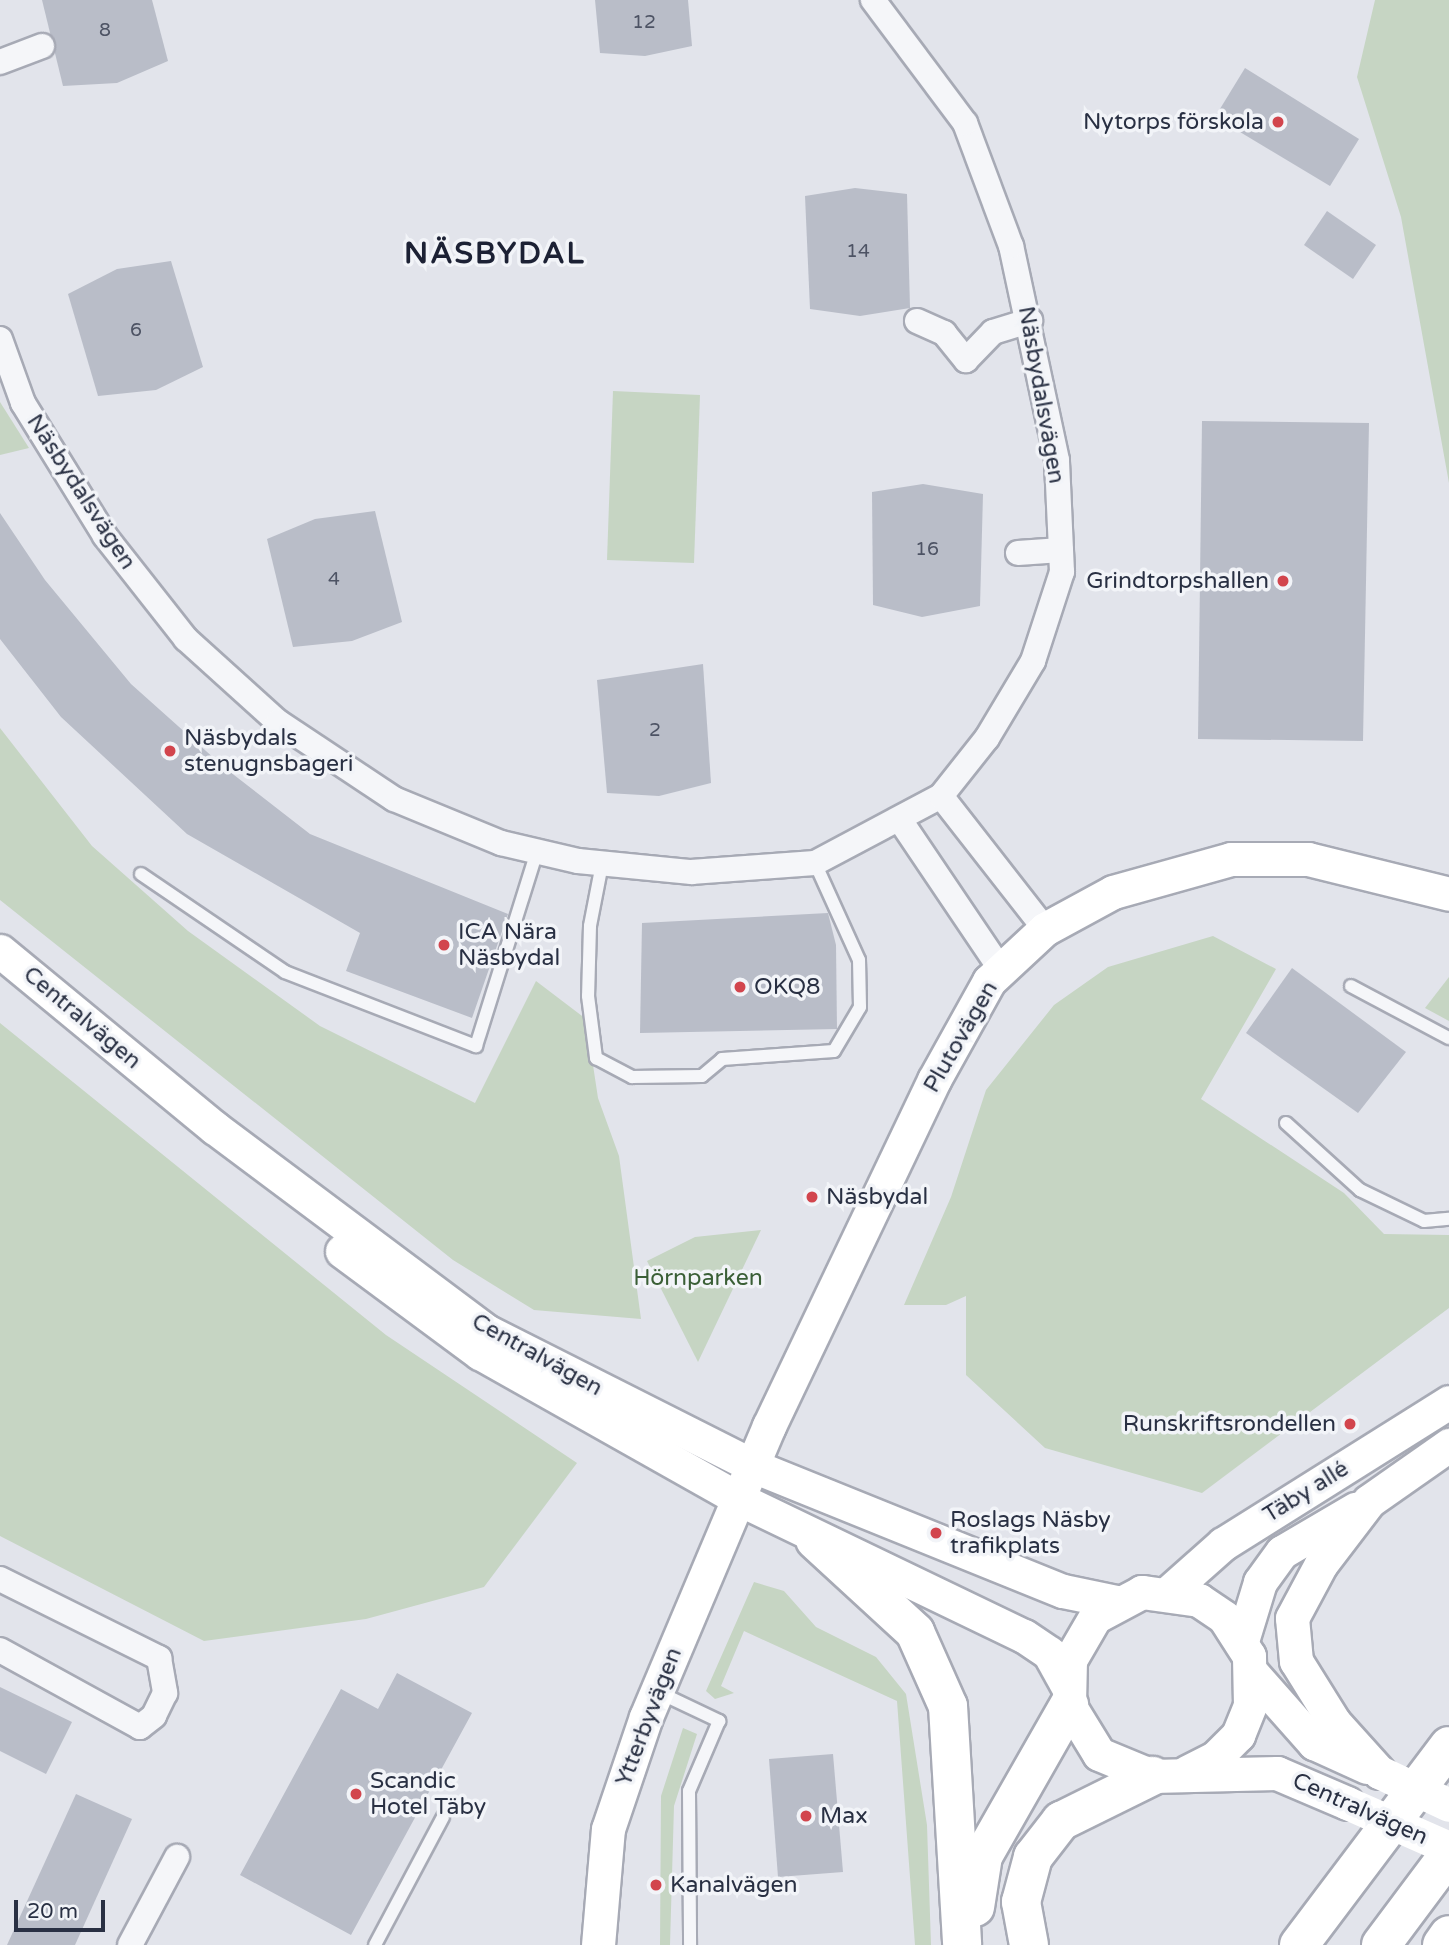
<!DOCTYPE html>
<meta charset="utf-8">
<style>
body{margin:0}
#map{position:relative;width:1449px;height:1945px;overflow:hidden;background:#e2e4eb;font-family:"Varela Round",sans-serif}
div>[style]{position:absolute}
.green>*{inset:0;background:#c6d5c3}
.building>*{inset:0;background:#b9bdc8}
.roads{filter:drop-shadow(2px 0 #a7aab5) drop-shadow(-2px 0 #a7aab5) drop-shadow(0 2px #a7aab5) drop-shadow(0 -2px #a7aab5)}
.lane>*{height:12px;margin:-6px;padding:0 6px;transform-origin:6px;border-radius:6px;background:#f5f6f9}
.street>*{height:24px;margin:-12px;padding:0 12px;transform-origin:12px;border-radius:12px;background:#f5f6f9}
.secondary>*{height:33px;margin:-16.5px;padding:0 16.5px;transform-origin:16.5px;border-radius:16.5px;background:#fff}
.highway>*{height:38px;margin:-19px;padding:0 19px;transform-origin:19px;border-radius:19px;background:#fff}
.secondary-bridge>*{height:33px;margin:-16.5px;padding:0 16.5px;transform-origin:16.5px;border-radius:16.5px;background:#fff}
.dots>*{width:19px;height:19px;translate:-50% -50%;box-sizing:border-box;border:4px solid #f2f4f8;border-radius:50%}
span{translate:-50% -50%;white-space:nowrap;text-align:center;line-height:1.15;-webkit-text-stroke:7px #f2f4f8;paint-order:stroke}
.number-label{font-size:19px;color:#4d5364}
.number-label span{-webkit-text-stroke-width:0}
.poi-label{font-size:23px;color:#293043}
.right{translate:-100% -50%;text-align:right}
.left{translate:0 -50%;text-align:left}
.street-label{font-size:23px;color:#293043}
.park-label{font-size:23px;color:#3a5f36}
.district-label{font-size:30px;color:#1c2134;font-weight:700;letter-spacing:2px}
.scale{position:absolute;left:14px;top:1900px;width:91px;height:32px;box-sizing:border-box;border:4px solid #293043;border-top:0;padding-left:9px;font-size:21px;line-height:24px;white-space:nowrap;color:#293043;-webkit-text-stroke:5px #f2f4f8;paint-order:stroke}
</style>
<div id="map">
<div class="green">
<i style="clip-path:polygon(1375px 0,1449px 0,1449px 483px,1401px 217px,1357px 77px)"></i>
<i style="clip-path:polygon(613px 391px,700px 395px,694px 563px,607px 560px)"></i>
<i style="clip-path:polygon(0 402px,29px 448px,0 455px)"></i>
<i style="clip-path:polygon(0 728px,92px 846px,188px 931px,320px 1026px,475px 1103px,536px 981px,586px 1019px,598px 1098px,619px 1156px,641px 1319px,534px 1310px,453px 1260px,0 900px)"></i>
<i style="clip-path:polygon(1213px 936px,1276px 969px,1201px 1099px,1344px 1193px,1384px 1234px,1449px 1235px,1449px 1308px,1202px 1493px,1045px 1448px,966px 1375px,966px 1296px,946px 1305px,904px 1305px,951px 1197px,986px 1090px,1054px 1005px,1108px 967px)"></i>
<i style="clip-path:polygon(1449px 977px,1449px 1021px,1425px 1008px)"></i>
<i style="clip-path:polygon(0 1023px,386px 1335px,577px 1463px,484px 1587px,366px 1619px,204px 1641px,0 1536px)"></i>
<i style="clip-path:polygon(761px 1230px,698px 1362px,647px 1261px,695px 1237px)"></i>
<i style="clip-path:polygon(754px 1582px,784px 1591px,816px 1627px,876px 1657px,906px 1694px,927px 1825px,931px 1945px,915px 1945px,897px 1701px,744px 1631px,721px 1686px,734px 1693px,715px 1699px,706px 1691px)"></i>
<i style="clip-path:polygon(683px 1728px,697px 1734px,674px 1806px,670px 1945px,660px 1945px,661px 1796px)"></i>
</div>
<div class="building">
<i style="clip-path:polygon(42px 0,152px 0,168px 61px,117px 83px,63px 86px)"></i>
<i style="clip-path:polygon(595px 0,688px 0,692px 46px,645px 56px,600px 53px)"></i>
<i style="clip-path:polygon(1245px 68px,1359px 139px,1330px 186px,1215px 117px)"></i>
<i style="clip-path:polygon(855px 188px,907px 194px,910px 308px,860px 316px,810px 309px,805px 196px)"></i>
<i style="clip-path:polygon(1327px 211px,1376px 245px,1353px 279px,1304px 245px)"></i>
<i style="clip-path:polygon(171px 261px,203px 367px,156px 390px,98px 396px,68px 294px,117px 269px)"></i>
<i style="clip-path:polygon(1202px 421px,1369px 423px,1363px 741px,1198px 739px)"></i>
<i style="clip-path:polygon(923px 484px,983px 494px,980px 606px,922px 617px,873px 605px,872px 492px)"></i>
<i style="clip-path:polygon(375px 511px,402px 622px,352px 641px,293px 647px,267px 539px,315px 519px)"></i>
<i style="clip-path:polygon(0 513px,45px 580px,131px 684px,225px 768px,310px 834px,508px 914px,472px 1018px,346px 971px,360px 933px,187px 834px,61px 717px,0 639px)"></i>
<i style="clip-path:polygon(703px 664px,711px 783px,659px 796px,607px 793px,597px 680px)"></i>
<i style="clip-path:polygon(828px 913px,836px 945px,837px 1029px,640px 1033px,642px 923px)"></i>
<i style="clip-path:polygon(1292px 968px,1406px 1052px,1358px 1113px,1246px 1033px)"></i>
<i style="clip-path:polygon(397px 1673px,472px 1713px,351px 1935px,240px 1875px,341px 1689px,378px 1709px)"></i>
<i style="clip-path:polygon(0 1687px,72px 1722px,46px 1774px,0 1751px)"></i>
<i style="clip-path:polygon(833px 1754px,843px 1872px,778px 1877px,769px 1759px)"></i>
<i style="clip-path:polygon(76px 1794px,132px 1819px,75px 1945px,7px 1945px)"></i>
</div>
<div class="roads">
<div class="lane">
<i style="left:602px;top:864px;width:63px;rotate:101deg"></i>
<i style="left:590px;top:926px;width:70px;rotate:91.6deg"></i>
<i style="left:588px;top:996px;width:63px;rotate:82.6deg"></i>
<i style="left:596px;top:1058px;width:41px;rotate:27.8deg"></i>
<i style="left:632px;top:1077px;width:70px;rotate:-0.8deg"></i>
<i style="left:702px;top:1076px;width:26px;rotate:-40deg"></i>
<i style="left:722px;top:1059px;width:112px;rotate:-4.1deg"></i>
<i style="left:834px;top:1051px;width:51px;rotate:-59.4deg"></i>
<i style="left:860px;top:1007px;width:47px;rotate:-91.2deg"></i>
<i style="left:859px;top:960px;width:107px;rotate:-114.4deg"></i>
<i style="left:141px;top:874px;width:174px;rotate:34.2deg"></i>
<i style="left:285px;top:972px;width:205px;rotate:21.2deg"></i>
<i style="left:476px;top:1046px;width:201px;rotate:-72.6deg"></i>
<i style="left:1351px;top:986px;width:111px;rotate:28deg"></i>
<i style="left:1286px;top:1123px;width:100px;rotate:42.2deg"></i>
<i style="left:1360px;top:1190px;width:71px;rotate:25.8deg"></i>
<i style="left:1424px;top:1221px;width:25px;rotate:-5deg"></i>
<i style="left:658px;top:1692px;width:68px;rotate:25.4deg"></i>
<i style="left:719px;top:1721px;width:76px;rotate:113.2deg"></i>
<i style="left:689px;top:1791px;width:154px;rotate:89.6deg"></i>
<i style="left:375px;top:1945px;width:145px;rotate:-62deg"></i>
</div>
<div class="street">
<i style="left:0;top:62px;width:45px;rotate:-20.9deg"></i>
<i style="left:917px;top:321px;width:30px;rotate:24deg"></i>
<i style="left:944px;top:333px;width:35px;rotate:51deg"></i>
<i style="left:966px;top:360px;width:39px;rotate:-46deg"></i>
<i style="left:993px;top:332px;width:39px;rotate:-17deg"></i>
<i style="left:0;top:339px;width:68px;rotate:70.2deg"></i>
<i style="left:23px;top:403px;width:156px;rotate:58.3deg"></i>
<i style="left:105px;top:536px;width:131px;rotate:51.8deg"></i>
<i style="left:186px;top:639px;width:124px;rotate:42.1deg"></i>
<i style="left:278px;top:722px;width:139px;rotate:33.6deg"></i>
<i style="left:394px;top:799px;width:116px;rotate:22.4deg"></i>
<i style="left:501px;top:843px;width:79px;rotate:13.2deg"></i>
<i style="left:578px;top:861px;width:114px;rotate:5.6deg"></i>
<i style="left:691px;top:872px;width:124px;rotate:-4.2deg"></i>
<i style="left:815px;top:863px;width:143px;rotate:-28deg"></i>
<i style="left:941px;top:796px;width:74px;rotate:-51.6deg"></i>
<i style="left:987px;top:738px;width:90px;rotate:-59.1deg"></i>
<i style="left:1033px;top:661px;width:94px;rotate:-72deg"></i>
<i style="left:1062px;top:572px;width:112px;rotate:-92.6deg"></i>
<i style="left:1057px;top:460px;width:219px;rotate:-102.1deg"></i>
<i style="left:1011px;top:246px;width:131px;rotate:-110.5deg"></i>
<i style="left:965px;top:123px;width:154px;rotate:-126.8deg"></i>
<i style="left:1018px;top:553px;width:43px;rotate:-4deg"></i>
<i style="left:941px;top:796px;width:169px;rotate:52deg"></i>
<i style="left:900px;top:820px;width:181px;rotate:56deg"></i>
<i style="left:0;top:1579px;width:178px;rotate:26.4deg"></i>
<i style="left:159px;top:1658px;width:36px;rotate:80deg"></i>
<i style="left:165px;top:1693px;width:25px;rotate:116deg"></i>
<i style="left:154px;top:1716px;width:18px;rotate:142deg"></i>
<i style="left:140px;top:1727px;width:160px;rotate:-151.2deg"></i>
<i style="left:130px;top:1945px;width:100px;rotate:-61.9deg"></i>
</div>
<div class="secondary">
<i style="left:0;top:951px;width:278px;rotate:39.5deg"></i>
<i style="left:215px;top:1128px;width:341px;rotate:36.8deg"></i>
<i style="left:488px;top:1332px;width:297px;rotate:26.8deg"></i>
<i style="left:753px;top:1466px;width:334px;rotate:22deg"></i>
<i style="left:1063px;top:1591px;width:54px;rotate:11.7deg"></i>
<i style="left:342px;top:1251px;width:172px;rotate:36.5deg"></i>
<i style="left:480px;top:1353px;width:297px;rotate:29.4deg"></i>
<i style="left:739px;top:1499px;width:316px;rotate:25.7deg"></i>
<i style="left:1024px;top:1636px;width:30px;rotate:34deg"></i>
<i style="left:1049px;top:1653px;width:37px;rotate:61deg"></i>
<i style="left:1170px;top:1591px;width:71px;rotate:-41.6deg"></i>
<i style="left:1223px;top:1544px;width:267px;rotate:-32.1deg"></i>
<i style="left:1242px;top:1641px;width:62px;rotate:-73deg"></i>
<i style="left:1260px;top:1582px;width:37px;rotate:-54deg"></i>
<i style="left:1282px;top:1552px;width:85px;rotate:-30.5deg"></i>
<i style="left:1252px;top:1673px;width:94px;rotate:48.5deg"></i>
<i style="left:1314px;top:1743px;width:58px;rotate:24.4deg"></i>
<i style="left:1187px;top:1772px;width:31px;rotate:-27deg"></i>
<i style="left:1215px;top:1758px;width:33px;rotate:-45deg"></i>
<i style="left:1238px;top:1735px;width:32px;rotate:-68deg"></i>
<i style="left:1250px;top:1705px;width:49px;rotate:-91.2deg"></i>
<i style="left:1249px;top:1656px;width:46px;rotate:-122.7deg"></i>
<i style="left:1224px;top:1617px;width:30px;rotate:-146deg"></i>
<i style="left:1199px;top:1600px;width:58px;rotate:-172deg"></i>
<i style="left:1142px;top:1592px;width:53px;rotate:152deg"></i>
<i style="left:1095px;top:1617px;width:50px;rotate:120.2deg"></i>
<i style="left:1070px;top:1660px;width:45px;rotate:91.3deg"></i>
<i style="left:1069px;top:1705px;width:57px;rotate:58.5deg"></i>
<i style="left:1099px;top:1754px;width:57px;rotate:22.5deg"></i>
<i style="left:1152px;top:1776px;width:125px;rotate:-1.4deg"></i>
<i style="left:1277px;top:1773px;width:76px;rotate:23.2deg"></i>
<i style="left:1379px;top:1772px;width:67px;rotate:-132deg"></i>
<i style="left:1334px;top:1722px;width:72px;rotate:-121.9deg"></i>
<i style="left:1296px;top:1661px;width:43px;rotate:-95.3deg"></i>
<i style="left:1292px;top:1618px;width:61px;rotate:-61.8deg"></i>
<i style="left:1321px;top:1564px;width:79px;rotate:-52.7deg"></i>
<i style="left:1369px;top:1501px;width:98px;rotate:-35deg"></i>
<i style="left:598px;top:1945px;width:116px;rotate:-85.1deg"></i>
<i style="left:608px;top:1829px;width:118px;rotate:-71.3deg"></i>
<i style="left:646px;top:1717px;width:316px;rotate:-67.1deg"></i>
<i style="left:769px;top:1426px;width:383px;rotate:-64.5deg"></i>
<i style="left:934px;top:1080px;width:113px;rotate:-60.9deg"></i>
<i style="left:989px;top:981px;width:76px;rotate:-42.9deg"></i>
<i style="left:1045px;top:929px;width:77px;rotate:-28.6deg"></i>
<i style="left:1113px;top:892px;width:123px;rotate:-15.6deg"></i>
<i style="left:1231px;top:859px;width:77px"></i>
<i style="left:1308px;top:859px;width:145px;rotate:13.9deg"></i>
</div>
<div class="highway">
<i style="left:815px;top:1540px;width:136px;rotate:42.6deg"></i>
<i style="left:915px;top:1632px;width:81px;rotate:66deg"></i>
<i style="left:948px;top:1706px;width:239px;rotate:86.6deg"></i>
<i style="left:975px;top:1907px;width:52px;rotate:-81.1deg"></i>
<i style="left:983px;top:1856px;width:174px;rotate:-60.3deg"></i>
<i style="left:1029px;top:1945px;width:44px;rotate:-100.5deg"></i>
<i style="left:1021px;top:1902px;width:47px;rotate:-75.1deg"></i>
<i style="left:1033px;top:1857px;width:46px;rotate:-52.1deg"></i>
<i style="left:1061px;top:1821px;width:102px;rotate:-26.3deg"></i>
<i style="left:1299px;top:1945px;width:249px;rotate:-53deg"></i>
<i style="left:1381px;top:1945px;width:114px;rotate:-53.2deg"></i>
<i style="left:1442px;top:1945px;width:12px;rotate:-55deg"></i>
</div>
</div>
<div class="secondary-bridge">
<i style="left:1379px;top:1772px;width:77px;rotate:25.2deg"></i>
<i style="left:1347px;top:1803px;width:111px;rotate:23.8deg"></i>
</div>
<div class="dots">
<i style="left:1278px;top:122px;background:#d2454d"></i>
<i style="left:1283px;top:581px;background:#d2454d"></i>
<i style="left:170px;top:751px;background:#d2454d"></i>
<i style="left:444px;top:945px;background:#d2454d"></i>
<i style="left:740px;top:987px;background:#d2454d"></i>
<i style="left:812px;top:1197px;background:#d2454d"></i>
<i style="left:1350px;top:1424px;background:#d2454d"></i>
<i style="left:936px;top:1533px;background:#d2454d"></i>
<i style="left:356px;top:1794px;background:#d2454d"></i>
<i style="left:806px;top:1816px;background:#d2454d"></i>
<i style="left:656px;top:1885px;background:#d2454d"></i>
</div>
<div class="number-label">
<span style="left:644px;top:23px">12</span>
<span style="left:105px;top:31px">8</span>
<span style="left:858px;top:252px">14</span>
<span style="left:136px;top:331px">6</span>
<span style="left:927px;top:550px">16</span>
<span style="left:334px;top:580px">4</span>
<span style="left:655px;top:731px">2</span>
</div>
<div class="poi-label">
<span class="right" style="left:1264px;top:122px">Nytorps förskola</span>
<span class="right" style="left:1269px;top:581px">Grindtorpshallen</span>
<span class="left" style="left:184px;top:751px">Näsbydals<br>stenugnsbageri</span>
<span class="left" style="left:458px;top:945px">ICA Nära<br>Näsbydal</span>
<span class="left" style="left:754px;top:987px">OKQ8</span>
<span class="left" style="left:826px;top:1197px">Näsbydal</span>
<span class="right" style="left:1336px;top:1424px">Runskriftsrondellen</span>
<span class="left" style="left:950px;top:1533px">Roslags Näsby<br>trafikplats</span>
<span class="left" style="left:370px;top:1794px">Scandic<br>Hotel Täby</span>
<span class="left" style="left:820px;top:1816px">Max</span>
<span class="left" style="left:670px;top:1885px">Kanalvägen</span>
</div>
<div class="street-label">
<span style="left:1041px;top:395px;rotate:80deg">Näsbydalsvägen</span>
<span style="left:81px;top:492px;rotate:57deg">Näsbydalsvägen</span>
<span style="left:82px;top:1018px;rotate:40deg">Centralvägen</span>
<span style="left:961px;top:1037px;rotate:-60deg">Plutovägen</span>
<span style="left:537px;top:1355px;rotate:29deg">Centralvägen</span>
<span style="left:1306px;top:1492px;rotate:-32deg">Täby allé</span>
<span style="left:649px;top:1717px;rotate:-69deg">Ytterbyvägen</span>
<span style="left:1360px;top:1809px;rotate:24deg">Centralvägen</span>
</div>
<div class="park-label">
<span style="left:698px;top:1278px">Hörnparken</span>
</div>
<div class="district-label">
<span style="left:495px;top:254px">NÄSBYDAL</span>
</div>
<div class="scale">20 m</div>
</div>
